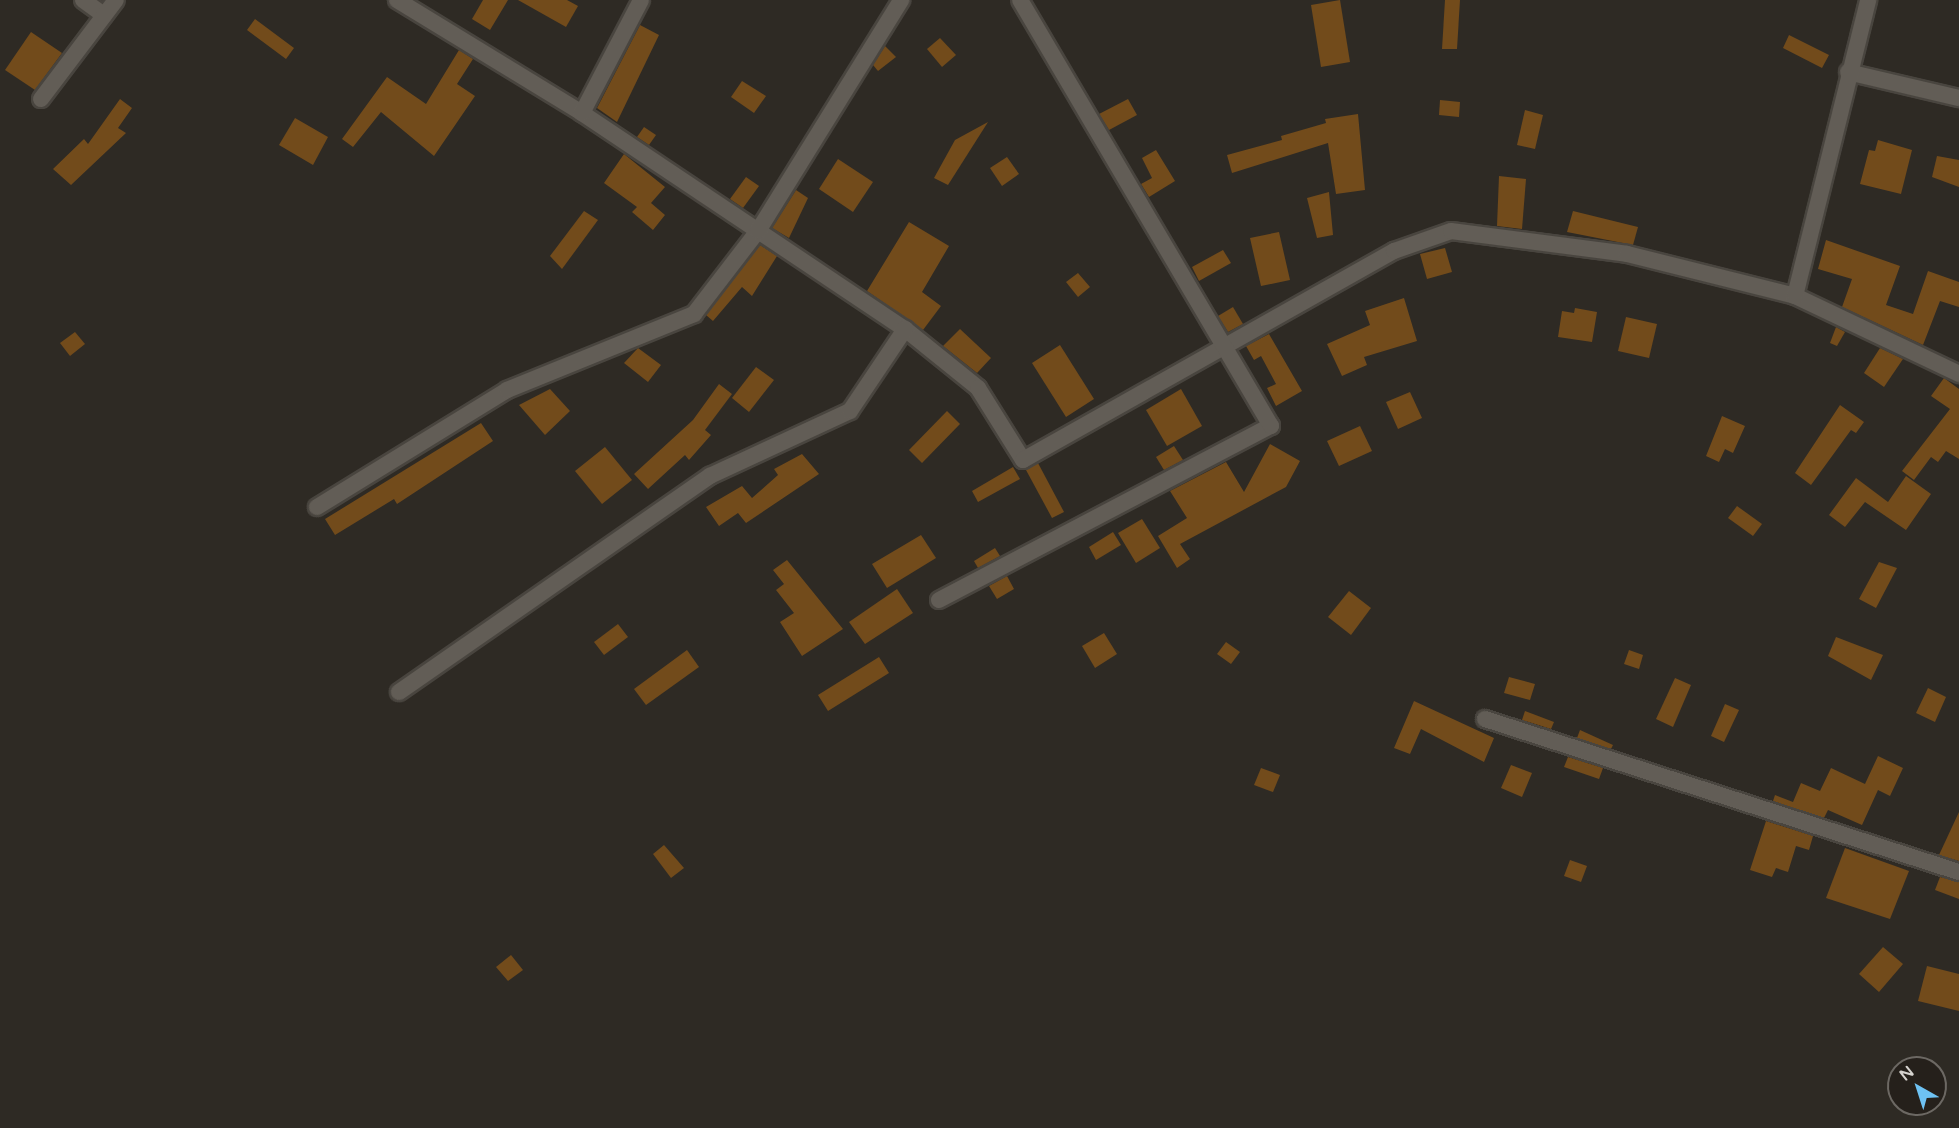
<!DOCTYPE html>
<style>
body{margin:0}
#map{position:relative;width:1959px;height:1128px;overflow:hidden;background:#2e2a24;font-family:"Varela Round",sans-serif}
div>[style]{position:absolute}
.building>*{inset:0;background:#724b1b}
.roads{filter:drop-shadow(2px 0 #49453f) drop-shadow(-2px 0 #49453f) drop-shadow(0 2px #49453f) drop-shadow(0 -2px #49453f)}
.street>*{height:16px;margin:-8px;padding:0 8px;transform-origin:8px;border-radius:8px;background:#625d56}
span{translate:-50% -50%;white-space:nowrap;text-align:center;line-height:1.15;-webkit-text-stroke:4.5px #25201b;paint-order:stroke}
.north{position:absolute;left:1887px;top:1056px;width:60px;height:60px;box-sizing:border-box;background:#25201b;border:2px solid #6c6863;border-radius:50%;rotate:321deg;font-size:16px;font-weight:700;line-height:24px;text-align:center;color:#d6d3cf}
.north::after{content:'';display:block;margin:auto;width:21px;height:27px;background:#6ec2f3;clip-path:polygon(50% 0,100% 100%,50% 72%,0 100%)}
</style>
<div id="map">
<div class="building">
<i style="clip-path:polygon(483px 0,508px 0,490px 30px,472px 19px)"></i>
<i style="clip-path:polygon(518px 0,567px 0,578px 6px,566px 27px)"></i>
<i style="clip-path:polygon(1340px 0,1350px 62px,1321px 67px,1311px 5px)"></i>
<i style="clip-path:polygon(1445px 0,1460px 0,1457px 49px,1442px 49px)"></i>
<i style="clip-path:polygon(255px 19px,294px 48px,286px 59px,247px 30px)"></i>
<i style="clip-path:polygon(640px 25px,659px 35px,617px 122px,597px 108px)"></i>
<i style="clip-path:polygon(31px 32px,62px 53px,35px 90px,5px 70px)"></i>
<i style="clip-path:polygon(1789px 35px,1829px 55px,1822px 68px,1783px 48px)"></i>
<i style="clip-path:polygon(940px 38px,956px 55px,942px 67px,927px 49px)"></i>
<i style="clip-path:polygon(885px 46px,896px 57px,878px 71px,873px 65px)"></i>
<i style="clip-path:polygon(459px 50px,473px 59px,457px 84px,475px 96px,434px 156px,381px 112px,353px 147px,342px 139px,387px 77px,426px 104px)"></i>
<i style="clip-path:polygon(742px 81px,766px 96px,754px 113px,731px 97px)"></i>
<i style="clip-path:polygon(120px 99px,132px 108px,118px 128px,126px 133px,71px 185px,53px 169px,84px 139px,88px 144px)"></i>
<i style="clip-path:polygon(1128px 99px,1137px 115px,1109px 130px,1099px 114px)"></i>
<i style="clip-path:polygon(1440px 100px,1460px 102px,1459px 117px,1439px 115px)"></i>
<i style="clip-path:polygon(1525px 110px,1543px 115px,1535px 149px,1517px 145px)"></i>
<i style="clip-path:polygon(1358px 114px,1365px 190px,1336px 194px,1328px 143px,1232px 173px,1227px 155px,1282px 140px,1281px 136px,1326px 123px,1325px 119px)"></i>
<i style="clip-path:polygon(295px 118px,328px 137px,313px 165px,279px 145px)"></i>
<i style="clip-path:polygon(988px 122px,948px 185px,934px 178px,955px 140px)"></i>
<i style="clip-path:polygon(644px 127px,656px 135px,649px 145px,637px 137px)"></i>
<i style="clip-path:polygon(1878px 140px,1912px 150px,1901px 194px,1860px 184px,1869px 150px,1875px 151px)"></i>
<i style="clip-path:polygon(1156px 150px,1175px 181px,1149px 197px,1141px 184px,1152px 178px,1142px 158px)"></i>
<i style="clip-path:polygon(624px 154px,665px 187px,651px 203px,665px 215px,653px 230px,632px 212px,637px 207px,604px 183px)"></i>
<i style="clip-path:polygon(1937px 156px,1959px 160px,1959px 187px,1932px 177px)"></i>
<i style="clip-path:polygon(1007px 157px,1019px 174px,1002px 186px,990px 168px)"></i>
<i style="clip-path:polygon(838px 159px,873px 182px,853px 212px,819px 189px)"></i>
<i style="clip-path:polygon(1499px 176px,1526px 179px,1522px 229px,1497px 226px)"></i>
<i style="clip-path:polygon(746px 177px,759px 186px,743px 208px,730px 199px)"></i>
<i style="clip-path:polygon(796px 190px,808px 198px,789px 238px,772px 228px)"></i>
<i style="clip-path:polygon(1329px 192px,1333px 235px,1317px 238px,1307px 198px)"></i>
<i style="clip-path:polygon(584px 211px,598px 220px,562px 269px,550px 256px)"></i>
<i style="clip-path:polygon(1573px 211px,1638px 227px,1633px 245px,1567px 232px)"></i>
<i style="clip-path:polygon(909px 222px,949px 246px,922px 292px,941px 306px,923px 330px,867px 291px)"></i>
<i style="clip-path:polygon(1279px 232px,1290px 280px,1261px 286px,1250px 238px)"></i>
<i style="clip-path:polygon(1826px 240px,1900px 266px,1886px 305px,1913px 314px,1928px 271px,1959px 282px,1959px 307px,1940px 301px,1923px 345px,1842px 307px,1852px 279px,1818px 269px)"></i>
<i style="clip-path:polygon(760px 245px,777px 256px,752px 296px,742px 287px,713px 321px,706px 315px)"></i>
<i style="clip-path:polygon(1445px 248px,1452px 272px,1427px 279px,1420px 254px)"></i>
<i style="clip-path:polygon(1223px 250px,1231px 263px,1199px 281px,1192px 267px)"></i>
<i style="clip-path:polygon(1078px 273px,1090px 287px,1078px 297px,1066px 282px)"></i>
<i style="clip-path:polygon(1404px 298px,1417px 341px,1364px 357px,1367px 365px,1342px 376px,1327px 344px,1370px 325px,1365px 311px)"></i>
<i style="clip-path:polygon(1233px 307px,1243px 324px,1228px 332px,1218px 316px)"></i>
<i style="clip-path:polygon(1575px 308px,1597px 312px,1592px 342px,1558px 337px,1562px 311px,1574px 313px)"></i>
<i style="clip-path:polygon(1626px 317px,1657px 324px,1649px 358px,1618px 351px)"></i>
<i style="clip-path:polygon(1836px 327px,1845px 332px,1837px 346px,1830px 343px)"></i>
<i style="clip-path:polygon(960px 329px,991px 358px,977px 373px,943px 346px)"></i>
<i style="clip-path:polygon(75px 332px,85px 344px,70px 356px,60px 343px)"></i>
<i style="clip-path:polygon(1269px 334px,1302px 391px,1276px 406px,1267px 388px,1276px 384px,1261px 356px,1254px 360px,1246px 346px)"></i>
<i style="clip-path:polygon(1060px 345px,1094px 399px,1066px 417px,1032px 363px)"></i>
<i style="clip-path:polygon(638px 348px,661px 365px,648px 382px,624px 363px)"></i>
<i style="clip-path:polygon(1880px 348px,1903px 359px,1884px 387px,1864px 373px)"></i>
<i style="clip-path:polygon(756px 367px,774px 380px,749px 412px,732px 398px)"></i>
<i style="clip-path:polygon(1944px 378px,1959px 389px,1959px 459px,1946px 451px,1938px 462px,1931px 457px,1914px 480px,1902px 471px,1950px 409px,1931px 396px)"></i>
<i style="clip-path:polygon(719px 384px,732px 394px,705px 430px,711px 435px,689px 460px,685px 455px,648px 489px,634px 474px,693px 420px)"></i>
<i style="clip-path:polygon(550px 389px,570px 411px,545px 435px,519px 405px)"></i>
<i style="clip-path:polygon(1181px 389px,1202px 426px,1167px 446px,1146px 410px)"></i>
<i style="clip-path:polygon(1410px 392px,1422px 418px,1398px 429px,1386px 402px)"></i>
<i style="clip-path:polygon(1840px 405px,1864px 422px,1856px 433px,1851px 430px,1811px 485px,1795px 473px)"></i>
<i style="clip-path:polygon(947px 411px,960px 424px,922px 463px,909px 450px)"></i>
<i style="clip-path:polygon(1722px 416px,1745px 426px,1733px 453px,1725px 449px,1719px 462px,1706px 456px)"></i>
<i style="clip-path:polygon(481px 423px,493px 441px,397px 504px,394px 499px,335px 535px,325px 519px)"></i>
<i style="clip-path:polygon(1360px 426px,1372px 451px,1339px 466px,1327px 441px)"></i>
<i style="clip-path:polygon(1270px 444px,1300px 461px,1286px 487px,1180px 544px,1190px 559px,1177px 568px,1158px 536px,1187px 518px,1170px 491px,1226px 462px,1244px 492px)"></i>
<i style="clip-path:polygon(1174px 446px,1183px 460px,1164px 470px,1156px 457px)"></i>
<i style="clip-path:polygon(605px 447px,632px 480px,602px 504px,575px 471px)"></i>
<i style="clip-path:polygon(802px 454px,819px 474px,746px 523px,738px 513px,719px 526px,706px 507px,742px 486px,752px 498px,778px 475px,774px 469px)"></i>
<i style="clip-path:polygon(1038px 463px,1064px 512px,1052px 518px,1026px 470px)"></i>
<i style="clip-path:polygon(1013px 467px,1020px 479px,978px 502px,972px 491px)"></i>
<i style="clip-path:polygon(1906px 476px,1931px 494px,1906px 530px,1865px 502px,1845px 527px,1829px 515px,1856px 478px,1888px 502px)"></i>
<i style="clip-path:polygon(1737px 506px,1762px 524px,1753px 536px,1728px 518px)"></i>
<i style="clip-path:polygon(1142px 519px,1160px 548px,1136px 563px,1118px 533px)"></i>
<i style="clip-path:polygon(1113px 532px,1121px 545px,1096px 560px,1089px 547px)"></i>
<i style="clip-path:polygon(921px 535px,936px 558px,887px 588px,872px 564px)"></i>
<i style="clip-path:polygon(995px 548px,1000px 556px,978px 568px,974px 561px)"></i>
<i style="clip-path:polygon(787px 560px,843px 629px,802px 656px,780px 622px,794px 613px,776px 590px,784px 584px,773px 570px)"></i>
<i style="clip-path:polygon(1879px 562px,1897px 568px,1876px 608px,1859px 599px)"></i>
<i style="clip-path:polygon(1007px 576px,1014px 589px,997px 599px,989px 586px)"></i>
<i style="clip-path:polygon(897px 589px,913px 613px,865px 644px,849px 622px)"></i>
<i style="clip-path:polygon(1349px 591px,1371px 608px,1351px 635px,1328px 617px)"></i>
<i style="clip-path:polygon(618px 624px,628px 637px,604px 655px,594px 642px)"></i>
<i style="clip-path:polygon(1104px 633px,1117px 654px,1095px 668px,1082px 646px)"></i>
<i style="clip-path:polygon(1836px 637px,1883px 655px,1871px 680px,1828px 656px)"></i>
<i style="clip-path:polygon(1226px 642px,1240px 652px,1231px 664px,1217px 654px)"></i>
<i style="clip-path:polygon(687px 650px,699px 667px,646px 705px,634px 689px)"></i>
<i style="clip-path:polygon(1629px 650px,1643px 655px,1639px 669px,1624px 664px)"></i>
<i style="clip-path:polygon(879px 657px,889px 673px,828px 711px,818px 695px)"></i>
<i style="clip-path:polygon(1509px 677px,1535px 684px,1530px 700px,1504px 693px)"></i>
<i style="clip-path:polygon(1675px 678px,1691px 685px,1673px 727px,1656px 719px)"></i>
<i style="clip-path:polygon(1928px 688px,1946px 697px,1935px 722px,1916px 713px)"></i>
<i style="clip-path:polygon(1414px 701px,1494px 738px,1484px 762px,1421px 729px,1410px 754px,1394px 748px)"></i>
<i style="clip-path:polygon(1725px 704px,1739px 710px,1724px 742px,1711px 736px)"></i>
<i style="clip-path:polygon(1525px 711px,1554px 722px,1551px 729px,1522px 720px)"></i>
<i style="clip-path:polygon(1580px 730px,1613px 745px,1611px 749px,1577px 738px)"></i>
<i style="clip-path:polygon(1878px 756px,1903px 768px,1890px 796px,1878px 790px,1862px 825px,1828px 810px,1824px 818px,1773px 801px,1775px 795px,1793px 802px,1801px 783px,1820px 791px,1831px 768px,1865px 784px)"></i>
<i style="clip-path:polygon(1568px 757px,1603px 768px,1599px 779px,1564px 767px)"></i>
<i style="clip-path:polygon(1511px 765px,1532px 773px,1522px 797px,1501px 788px)"></i>
<i style="clip-path:polygon(1261px 768px,1280px 775px,1273px 792px,1254px 785px)"></i>
<i style="clip-path:polygon(1959px 812px,1959px 861px,1939px 855px)"></i>
<i style="clip-path:polygon(1766px 821px,1813px 836px,1809px 850px,1796px 846px,1788px 872px,1776px 868px,1772px 877px,1750px 870px)"></i>
<i style="clip-path:polygon(664px 845px,684px 868px,671px 878px,653px 854px)"></i>
<i style="clip-path:polygon(1845px 848px,1909px 871px,1890px 919px,1826px 898px)"></i>
<i style="clip-path:polygon(1570px 860px,1587px 866px,1581px 882px,1564px 876px)"></i>
<i style="clip-path:polygon(1940px 877px,1959px 882px,1959px 899px,1935px 890px)"></i>
<i style="clip-path:polygon(1883px 947px,1903px 964px,1879px 992px,1859px 974px)"></i>
<i style="clip-path:polygon(511px 955px,523px 970px,508px 981px,496px 967px)"></i>
<i style="clip-path:polygon(1927px 966px,1959px 974px,1959px 1011px,1918px 1001px)"></i>
</div>
<div class="roads">
<div class="street">
<i style="left:83px;top:0;width:26px;rotate:36deg"></i>
<i style="left:397px;top:0;width:217px;rotate:31.4deg"></i>
<i style="left:582px;top:113px;width:389px;rotate:33.8deg"></i>
<i style="left:905px;top:329px;width:94px;rotate:38.9deg"></i>
<i style="left:978px;top:388px;width:85px;rotate:58deg"></i>
<i style="left:1023px;top:460px;width:426px;rotate:-29.4deg"></i>
<i style="left:1394px;top:251px;width:60px;rotate:-19.3deg"></i>
<i style="left:1451px;top:231px;width:177px;rotate:7.4deg"></i>
<i style="left:1627px;top:254px;width:173px;rotate:14deg"></i>
<i style="left:1795px;top:296px;width:182px;rotate:25.4deg"></i>
<i style="left:1848px;top:72px;width:114px;rotate:13.2deg"></i>
<i style="left:41px;top:99px;width:124px;rotate:-52.9deg"></i>
<i style="left:582px;top:113px;width:127px;rotate:-62.4deg"></i>
<i style="left:1795px;top:296px;width:305px;rotate:-76.1deg"></i>
<i style="left:317px;top:507px;width:223px;rotate:-31.6deg"></i>
<i style="left:507px;top:390px;width:202px;rotate:-22.1deg"></i>
<i style="left:694px;top:314px;width:105px;rotate:-52.4deg"></i>
<i style="left:758px;top:231px;width:272px;rotate:-58.2deg"></i>
<i style="left:939px;top:600px;width:375px;rotate:-27.7deg"></i>
<i style="left:1271px;top:426px;width:494px;rotate:-120.5deg"></i>
<i style="left:399px;top:692px;width:379px;rotate:-34.8deg"></i>
<i style="left:710px;top:476px;width:154px;rotate:-24.9deg"></i>
<i style="left:850px;top:411px;width:99px;rotate:-56.1deg"></i>
<i style="left:1485px;top:719px;width:498px;rotate:17.9deg"></i>
</div>
</div>
<div class="north">N</div>
</div>
